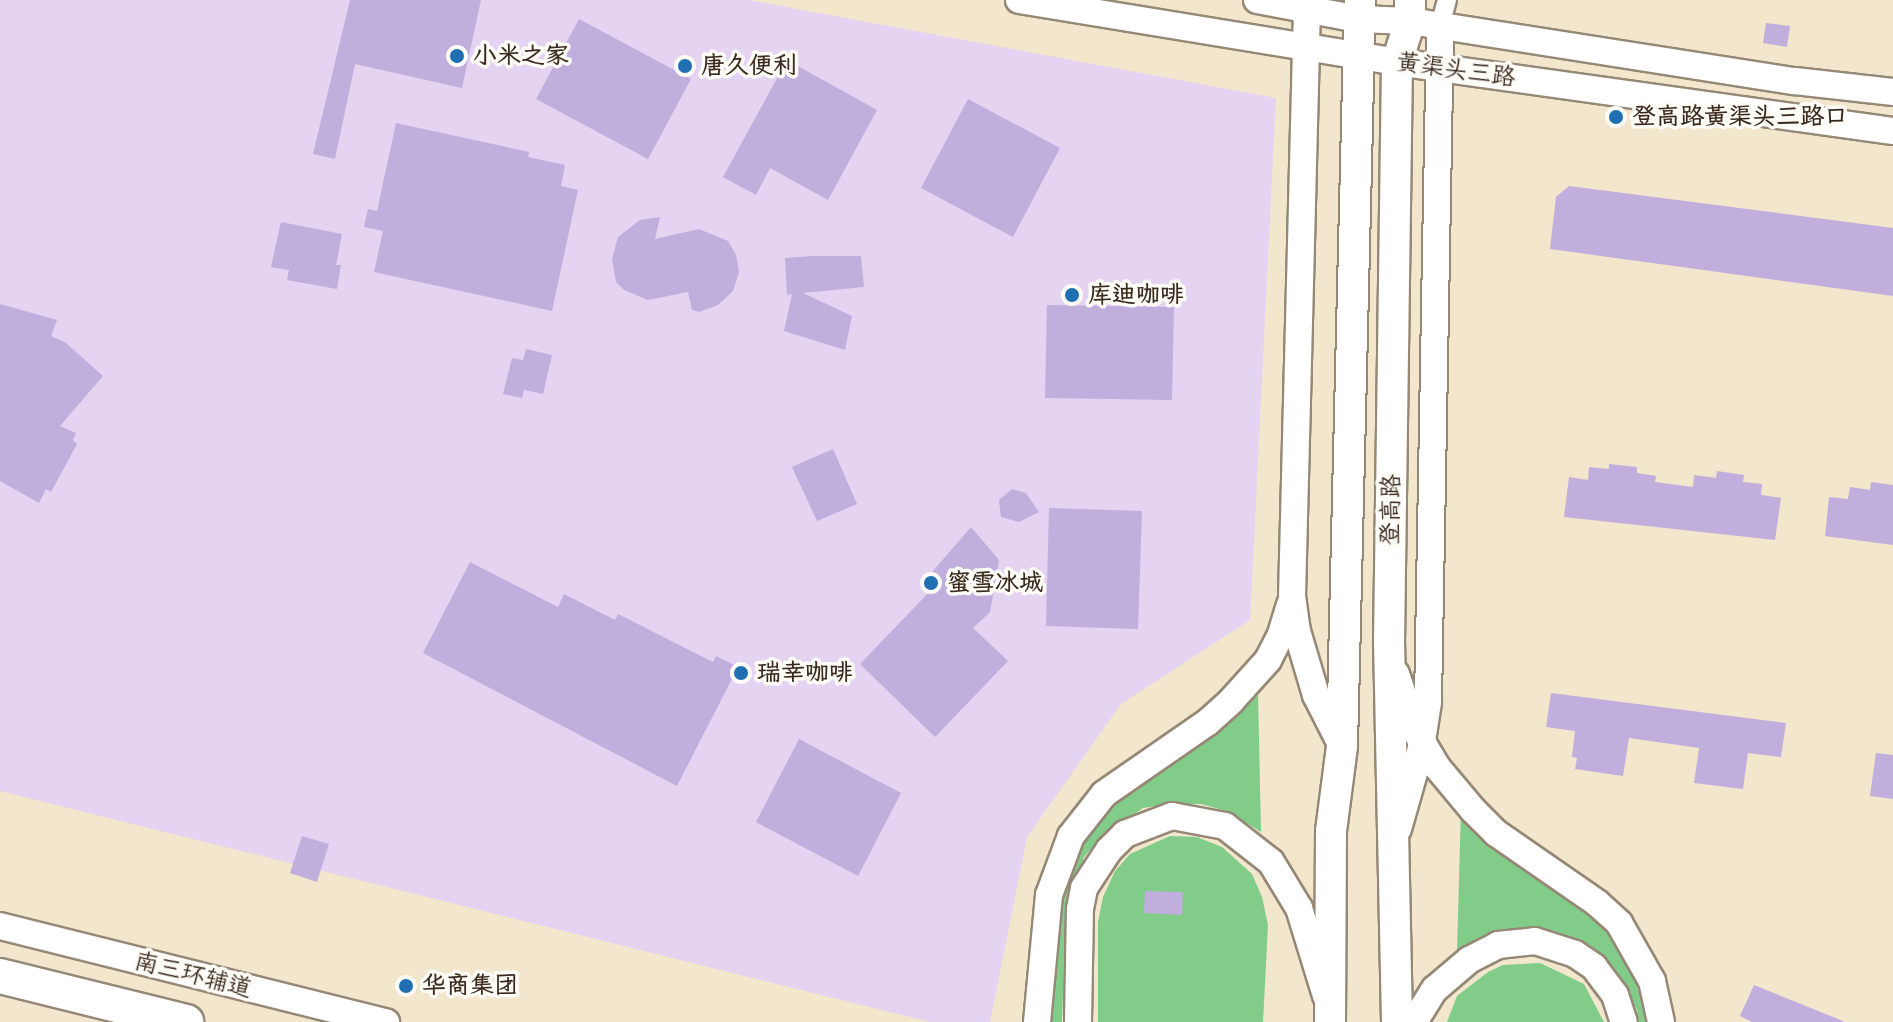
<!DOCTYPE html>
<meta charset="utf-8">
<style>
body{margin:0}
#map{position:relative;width:1893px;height:1022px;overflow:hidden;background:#f2e6cd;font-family:"Shantell Sans","LXGW WenKai TC",sans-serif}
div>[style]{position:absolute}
.built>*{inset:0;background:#e4d3f1}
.green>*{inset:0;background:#82cc8a}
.building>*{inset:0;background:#c0aedc}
.roads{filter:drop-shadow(2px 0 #968876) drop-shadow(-2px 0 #968876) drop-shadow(0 2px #968876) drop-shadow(0 -2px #968876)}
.street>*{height:18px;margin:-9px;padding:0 9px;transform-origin:9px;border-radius:9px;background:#fff}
.secondary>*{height:26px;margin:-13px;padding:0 13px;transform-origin:13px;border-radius:13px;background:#fff}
.primary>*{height:30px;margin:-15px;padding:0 15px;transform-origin:15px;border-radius:15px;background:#fff}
.highway>*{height:34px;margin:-17px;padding:0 17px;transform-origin:17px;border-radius:17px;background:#fff}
.dots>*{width:22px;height:22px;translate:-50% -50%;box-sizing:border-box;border:4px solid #fdfcf7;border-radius:50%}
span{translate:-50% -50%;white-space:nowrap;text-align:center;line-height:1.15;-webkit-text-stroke:7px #fdfcf7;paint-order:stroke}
.poi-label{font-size:24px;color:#3b2a1e;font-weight:700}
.left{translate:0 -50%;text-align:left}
.street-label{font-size:24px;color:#3b2a1e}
</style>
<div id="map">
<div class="built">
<i style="clip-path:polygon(0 0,749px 0,1276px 98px,1250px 620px,1121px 704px,1027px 837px,990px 1022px,930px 1022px,0 791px)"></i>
</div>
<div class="green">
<i style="clip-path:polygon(1258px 693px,1261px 832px,1227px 811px,1201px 804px,1170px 804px,1143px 808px,1100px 838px,1084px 857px,1066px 909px,1062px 1022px,1051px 1022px,1058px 911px,1078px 844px,1116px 800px,1209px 736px)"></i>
<i style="clip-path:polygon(1461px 808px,1599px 918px,1630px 963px,1648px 1022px,1638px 1022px,1637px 1010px,1613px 966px,1572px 938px,1547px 929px,1503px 929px,1457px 950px)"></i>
<i style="clip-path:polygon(1170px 836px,1197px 837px,1222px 847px,1252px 874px,1262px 897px,1268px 925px,1263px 1022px,1098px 1022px,1098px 922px,1103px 897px,1115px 871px,1130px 854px)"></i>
<i style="clip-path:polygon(1540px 963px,1584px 984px,1604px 1022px,1447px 1022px,1457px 996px,1488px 972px,1503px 965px)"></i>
</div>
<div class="building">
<i style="clip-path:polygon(350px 0,481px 0,462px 88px,355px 64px,335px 159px,313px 154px)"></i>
<i style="clip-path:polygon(579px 19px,691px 79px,648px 159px,536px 99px)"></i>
<i style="clip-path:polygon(1766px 23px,1790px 26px,1787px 47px,1763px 43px)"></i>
<i style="clip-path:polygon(787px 60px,877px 110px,828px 200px,770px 168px,756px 195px,723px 177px)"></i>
<i style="clip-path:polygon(968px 99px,1060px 148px,1013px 237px,921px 188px)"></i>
<i style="clip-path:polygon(396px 123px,529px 152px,528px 157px,565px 165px,561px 186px,578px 190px,552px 311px,374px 272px,383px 231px,364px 227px,368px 209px,377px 211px)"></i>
<i style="clip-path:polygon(1569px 186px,1893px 228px,1893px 296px,1550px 249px,1556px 197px)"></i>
<i style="clip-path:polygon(660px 217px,655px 239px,699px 229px,728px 241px,736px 255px,739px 272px,733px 291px,718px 305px,699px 312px,692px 310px,688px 292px,648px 300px,624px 290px,616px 282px,612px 259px,618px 237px,640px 220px)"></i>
<i style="clip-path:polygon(281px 222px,342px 234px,336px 265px,341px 265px,337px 289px,287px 280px,289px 270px,271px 267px)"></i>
<i style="clip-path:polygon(812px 256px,861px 256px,864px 287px,803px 293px,852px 316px,845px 350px,784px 331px,792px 294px,787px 295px,785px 258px)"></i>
<i style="clip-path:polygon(0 304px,57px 320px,51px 336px,66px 343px,103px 376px,60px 426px,76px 433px,73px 440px,77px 444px,51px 492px,46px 489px,39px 503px,0 481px)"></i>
<i style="clip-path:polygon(1047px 305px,1174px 307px,1172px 400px,1045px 398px)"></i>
<i style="clip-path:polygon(526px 349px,552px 355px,543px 394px,524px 390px,522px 398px,503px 394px,512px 358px,523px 360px)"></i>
<i style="clip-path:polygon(833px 449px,857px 504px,817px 521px,792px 467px)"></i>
<i style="clip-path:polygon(1609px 464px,1637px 467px,1637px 473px,1656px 476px,1655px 482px,1693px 487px,1694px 475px,1716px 478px,1717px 471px,1744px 475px,1743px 482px,1762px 484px,1761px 495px,1781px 498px,1775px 540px,1564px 517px,1569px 477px,1588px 480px,1589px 467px,1609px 469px)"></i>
<i style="clip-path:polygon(1871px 482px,1893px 485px,1893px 545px,1825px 536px,1829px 497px,1848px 499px,1850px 487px,1870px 490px)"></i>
<i style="clip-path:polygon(1012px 489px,1026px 493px,1039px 512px,1019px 522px,1001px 517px,999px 500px)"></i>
<i style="clip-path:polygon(1049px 508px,1142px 511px,1138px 629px,1046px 626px)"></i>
<i style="clip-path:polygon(971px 527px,999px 560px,990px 612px,973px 628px,1008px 661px,935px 737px,860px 664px,934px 587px,926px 579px)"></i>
<i style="clip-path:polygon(470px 562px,558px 607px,564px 594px,615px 620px,618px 614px,713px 662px,716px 656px,738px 667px,677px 786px,423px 653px)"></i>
<i style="clip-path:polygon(1551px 693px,1786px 723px,1781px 757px,1748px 753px,1743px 789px,1694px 783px,1699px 748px,1629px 738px,1623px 776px,1575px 769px,1577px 758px,1572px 757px,1575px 731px,1546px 727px)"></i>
<i style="clip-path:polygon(799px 739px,901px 793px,858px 876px,756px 822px)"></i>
<i style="clip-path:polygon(1876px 753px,1893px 755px,1893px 799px,1870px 796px)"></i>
<i style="clip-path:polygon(302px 836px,329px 844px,317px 882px,290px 873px)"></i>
<i style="clip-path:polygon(1145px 891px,1183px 892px,1182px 915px,1144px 913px)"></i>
<i style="clip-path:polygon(1754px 985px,1843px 1021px,1843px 1022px,1752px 1022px,1740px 1016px)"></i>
</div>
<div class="roads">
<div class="street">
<i style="left:1440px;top:26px;width:27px;rotate:-75deg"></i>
</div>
<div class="secondary">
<i style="left:1019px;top:0;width:383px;rotate:9.3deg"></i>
<i style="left:1397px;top:62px;width:501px;rotate:7.92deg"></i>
<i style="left:1257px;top:0;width:104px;rotate:10.6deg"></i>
<i style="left:1359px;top:19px;width:51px;rotate:2.2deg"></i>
<i style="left:1410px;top:21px;width:390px;rotate:8.9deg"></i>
<i style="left:1795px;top:81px;width:99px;rotate:6.4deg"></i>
<i style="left:1307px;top:8px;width:588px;rotate:91.46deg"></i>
<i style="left:1292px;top:596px;width:35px;rotate:82deg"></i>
<i style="left:1297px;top:631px;width:67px;rotate:73.5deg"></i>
<i style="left:1316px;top:695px;width:57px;rotate:63deg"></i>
<i style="left:1396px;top:674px;width:59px;rotate:71.3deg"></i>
<i style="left:1415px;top:730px;width:43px;rotate:59.3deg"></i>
<i style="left:1437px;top:767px;width:56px;rotate:50.1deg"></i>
<i style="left:1473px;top:810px;width:33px;rotate:45deg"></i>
<i style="left:1496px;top:833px;width:123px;rotate:34.7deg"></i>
<i style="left:1597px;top:903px;width:30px;rotate:42deg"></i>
<i style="left:1619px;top:923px;width:67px;rotate:60.4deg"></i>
<i style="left:1652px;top:981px;width:42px;rotate:77.6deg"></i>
<i style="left:1398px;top:829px;width:84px;rotate:-74.1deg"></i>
<i style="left:1421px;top:748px;width:47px;rotate:-81.3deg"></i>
<i style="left:1428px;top:702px;width:676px;rotate:-88.98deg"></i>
<i style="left:0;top:926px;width:398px;rotate:14deg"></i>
<i style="left:1037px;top:1022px;width:128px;rotate:-84.6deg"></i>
<i style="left:1049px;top:895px;width:63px;rotate:-69.6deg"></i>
<i style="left:1071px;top:836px;width:53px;rotate:-51.8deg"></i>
<i style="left:1104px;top:794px;width:126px;rotate:-34.7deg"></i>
<i style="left:1208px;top:722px;width:31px;rotate:-42deg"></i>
<i style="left:1231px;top:701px;width:55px;rotate:-47.9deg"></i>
<i style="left:1268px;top:660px;width:29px;rotate:-63deg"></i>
<i style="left:1281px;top:634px;width:31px;rotate:-73deg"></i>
<i style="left:1078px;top:1022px;width:113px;rotate:-89deg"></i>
<i style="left:1080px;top:909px;width:21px;rotate:-79deg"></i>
<i style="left:1084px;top:888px;width:45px;rotate:-56.7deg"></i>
<i style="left:1109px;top:850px;width:23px;rotate:-45deg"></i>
<i style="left:1125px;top:834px;width:50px;rotate:-21deg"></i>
<i style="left:1172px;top:816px;width:54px;rotate:10.7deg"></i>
<i style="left:1225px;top:826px;width:58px;rotate:38deg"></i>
<i style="left:1271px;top:862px;width:54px;rotate:58.7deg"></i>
<i style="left:1299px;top:908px;width:92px;rotate:72.9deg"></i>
<i style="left:1414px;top:1022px;width:39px;rotate:-58deg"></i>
<i style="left:1435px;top:989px;width:45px;rotate:-40.5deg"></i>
<i style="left:1469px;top:960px;width:33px;rotate:-27deg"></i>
<i style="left:1498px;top:945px;width:37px;rotate:-6deg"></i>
<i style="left:1535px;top:941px;width:42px;rotate:18deg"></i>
<i style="left:1575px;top:954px;width:23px;rotate:34deg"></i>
<i style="left:1594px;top:967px;width:35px;rotate:53deg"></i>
<i style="left:1615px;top:995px;width:28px;rotate:72deg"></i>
</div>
<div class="primary">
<i style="left:1330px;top:1022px;width:191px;rotate:-89.7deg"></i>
<i style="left:1331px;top:831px;width:86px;rotate:-82.6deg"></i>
<i style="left:1342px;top:746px;width:746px;rotate:-88.62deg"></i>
<i style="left:1397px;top:1022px;width:379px;rotate:-91.2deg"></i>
<i style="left:1389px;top:643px;width:581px;rotate:-89.21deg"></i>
<i style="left:1397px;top:62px;width:43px;rotate:-72.4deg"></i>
<i style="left:1410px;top:21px;width:21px;rotate:-90deg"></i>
</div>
<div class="highway">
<i style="left:0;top:976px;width:192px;rotate:13.9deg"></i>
</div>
</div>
<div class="dots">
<i style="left:457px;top:56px;background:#1f6fb2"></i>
<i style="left:685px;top:66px;background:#1f6fb2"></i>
<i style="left:1616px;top:117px;background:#1f6fb2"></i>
<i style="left:1072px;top:295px;background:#1f6fb2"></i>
<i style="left:931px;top:583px;background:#1f6fb2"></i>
<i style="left:741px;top:673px;background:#1f6fb2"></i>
<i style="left:406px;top:986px;background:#1f6fb2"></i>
</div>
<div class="poi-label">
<span class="left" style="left:473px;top:56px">小米之家</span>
<span class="left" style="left:701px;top:66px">唐久便利</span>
<span class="left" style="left:1632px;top:117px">登高路黄渠头三路口</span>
<span class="left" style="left:1088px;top:295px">库迪咖啡</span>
<span class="left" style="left:947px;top:583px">蜜雪冰城</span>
<span class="left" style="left:757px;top:673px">瑞幸咖啡</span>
<span class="left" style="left:422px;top:986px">华商集团</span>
</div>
<div class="street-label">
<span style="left:1456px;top:70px;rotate:8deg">黄渠头三路</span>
<span style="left:1391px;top:510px;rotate:-89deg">登高路</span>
<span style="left:193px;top:975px;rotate:14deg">南三环辅道</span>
</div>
</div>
